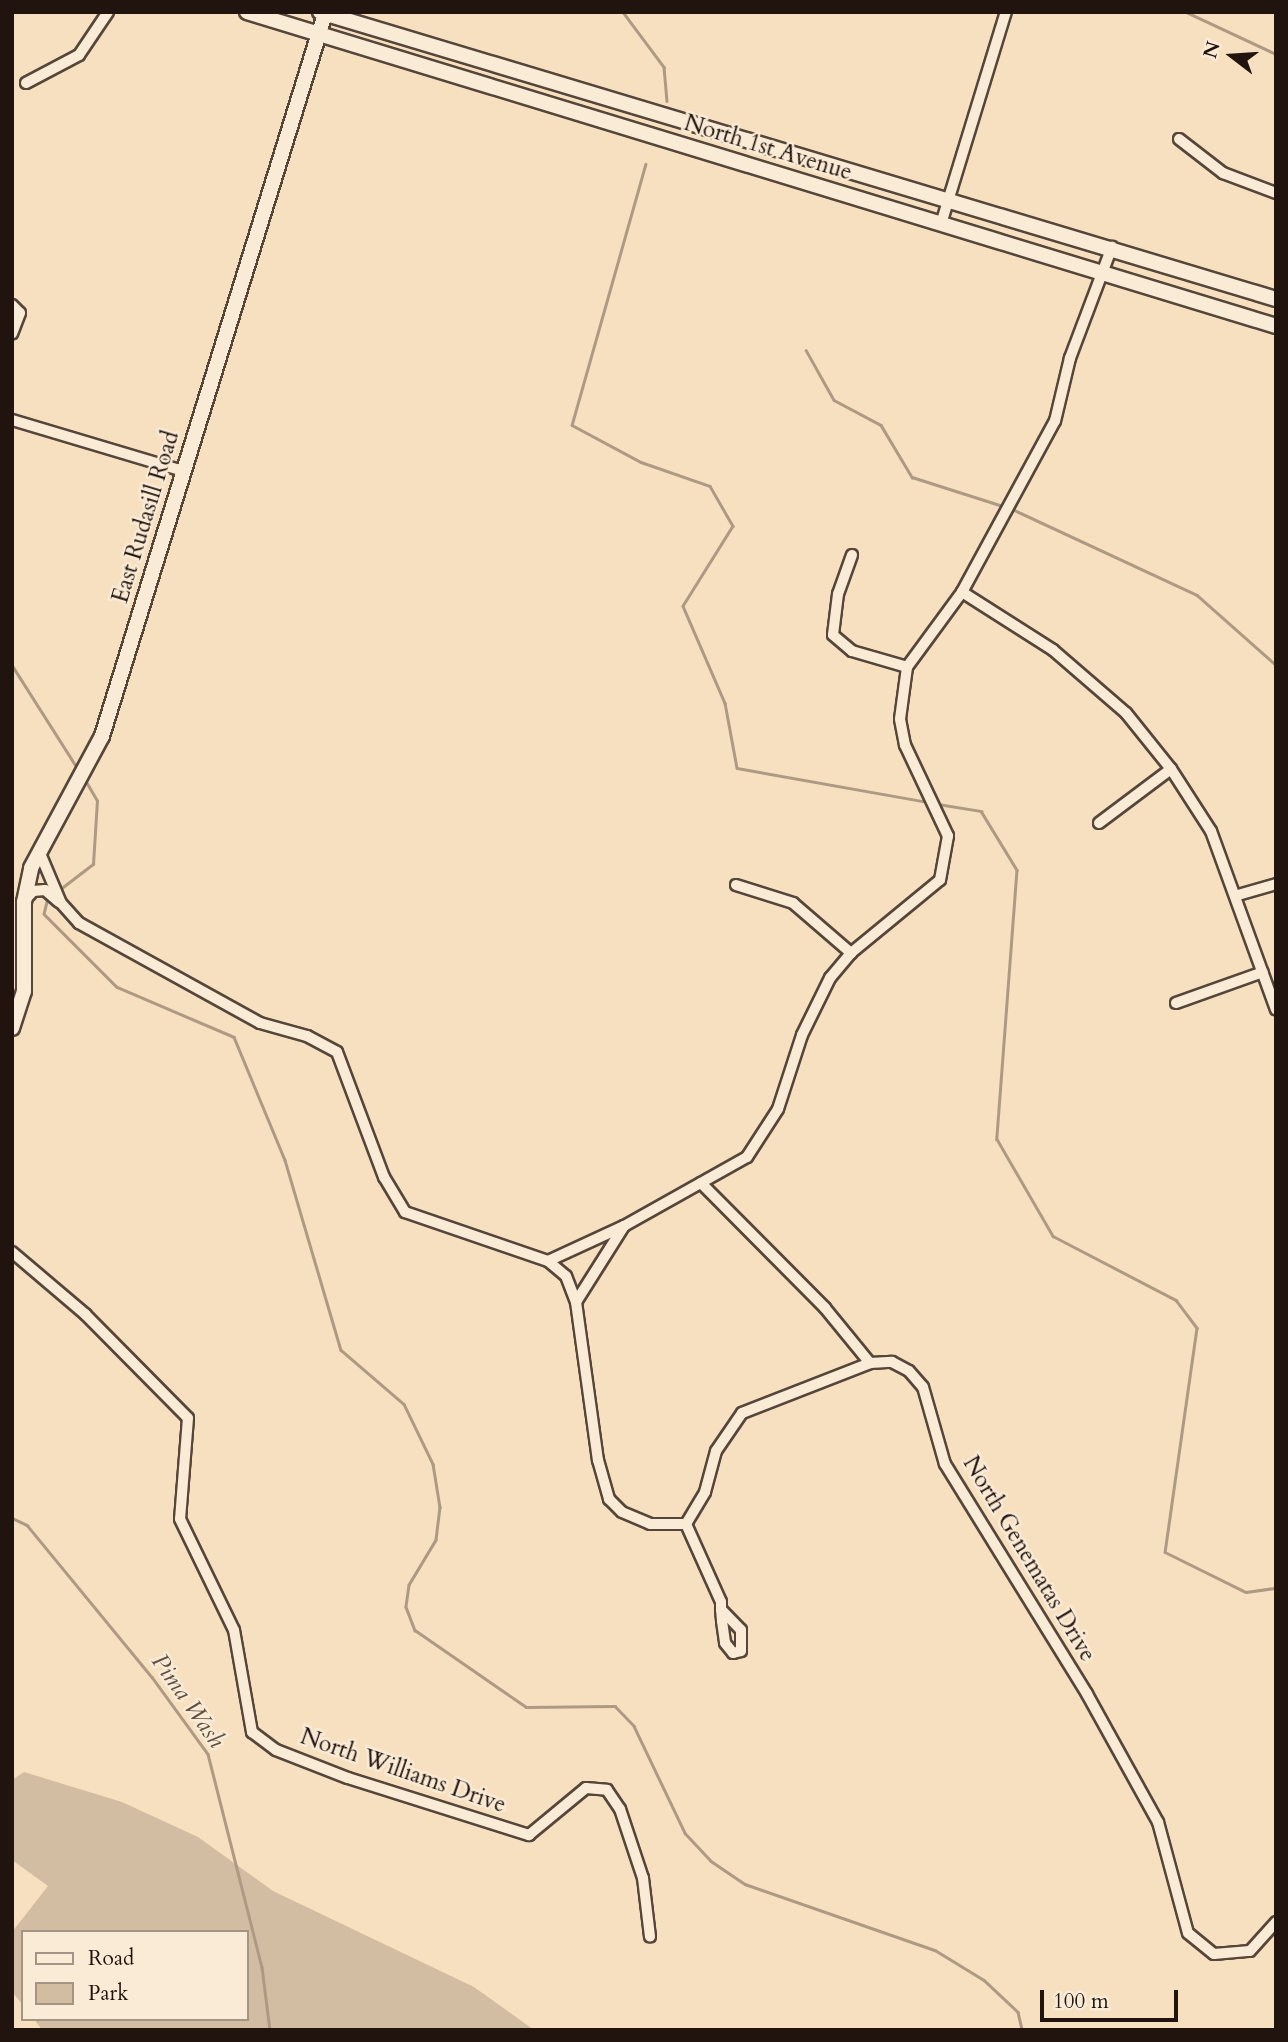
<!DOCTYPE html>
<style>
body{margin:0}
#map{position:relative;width:1288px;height:2042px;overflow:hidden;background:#f7e0c0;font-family:Cardo,serif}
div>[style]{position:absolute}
.green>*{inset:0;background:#d3bda2}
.stream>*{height:2.5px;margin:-1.25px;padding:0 1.25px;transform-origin:1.25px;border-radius:1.25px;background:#ae9a83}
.roads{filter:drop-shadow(2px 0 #56463a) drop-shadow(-2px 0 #56463a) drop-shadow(0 2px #56463a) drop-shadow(0 -2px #56463a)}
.street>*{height:10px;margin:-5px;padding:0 5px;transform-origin:5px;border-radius:5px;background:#faebd6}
.secondary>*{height:14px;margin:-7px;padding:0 7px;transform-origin:7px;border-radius:7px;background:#faebd6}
span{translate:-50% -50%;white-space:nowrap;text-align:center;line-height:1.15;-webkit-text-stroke:5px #faebd6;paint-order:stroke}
.street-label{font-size:23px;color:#21130e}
.water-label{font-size:24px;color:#605043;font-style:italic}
.frame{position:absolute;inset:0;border:14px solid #21130e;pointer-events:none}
.legend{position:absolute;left:21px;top:1930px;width:228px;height:91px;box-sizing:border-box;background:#faebd6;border:2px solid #a39586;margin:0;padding:9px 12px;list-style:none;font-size:21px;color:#21130e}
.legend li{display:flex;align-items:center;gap:14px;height:35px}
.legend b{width:35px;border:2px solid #a39586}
.north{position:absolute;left:1197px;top:21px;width:70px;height:70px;-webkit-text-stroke:5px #faebd6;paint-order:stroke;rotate:287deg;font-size:19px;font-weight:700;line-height:28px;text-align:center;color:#21130e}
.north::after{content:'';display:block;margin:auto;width:24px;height:32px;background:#21130e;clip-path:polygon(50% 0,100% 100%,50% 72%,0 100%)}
.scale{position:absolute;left:1040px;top:1990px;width:138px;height:32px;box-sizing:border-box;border:4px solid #21130e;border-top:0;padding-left:9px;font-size:21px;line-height:24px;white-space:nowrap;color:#21130e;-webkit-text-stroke:5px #faebd6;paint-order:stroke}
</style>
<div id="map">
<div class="green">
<i style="clip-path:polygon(24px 1772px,122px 1802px,198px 1837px,273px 1891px,474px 1987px,534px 2030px,42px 2030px,34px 2019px,247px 2019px,247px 1932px,23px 1932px,23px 2005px,12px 1992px,12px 1932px,48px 1886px,12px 1860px,12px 1780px)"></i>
</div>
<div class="stream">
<i style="left:623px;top:12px;width:69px;rotate:53.3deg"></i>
<i style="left:664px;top:67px;width:34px;rotate:85deg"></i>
<i style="left:1186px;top:12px;width:99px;rotate:25deg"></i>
<i style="left:646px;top:164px;width:271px;rotate:105.8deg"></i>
<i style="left:572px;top:425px;width:78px;rotate:28.2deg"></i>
<i style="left:641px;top:462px;width:73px;rotate:19.2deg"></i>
<i style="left:710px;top:486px;width:46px;rotate:60.1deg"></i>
<i style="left:733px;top:526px;width:94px;rotate:122deg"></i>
<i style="left:683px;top:606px;width:106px;rotate:66.6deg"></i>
<i style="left:725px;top:703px;width:66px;rotate:79.5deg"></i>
<i style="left:737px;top:768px;width:194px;rotate:10.1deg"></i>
<i style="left:806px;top:350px;width:57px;rotate:60.8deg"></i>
<i style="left:834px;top:400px;width:53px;rotate:28deg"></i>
<i style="left:881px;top:425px;width:61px;rotate:59.2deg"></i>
<i style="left:912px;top:477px;width:99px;rotate:17.7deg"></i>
<i style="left:1012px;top:509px;width:204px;rotate:24.9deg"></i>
<i style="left:1197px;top:595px;width:106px;rotate:41.5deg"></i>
<i style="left:12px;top:665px;width:123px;rotate:57.6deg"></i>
<i style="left:938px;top:804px;width:44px;rotate:9.2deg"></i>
<i style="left:981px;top:811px;width:69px;rotate:58.6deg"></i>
<i style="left:1017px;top:870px;width:270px;rotate:94.3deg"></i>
<i style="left:997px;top:1139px;width:112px;rotate:60deg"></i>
<i style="left:1053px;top:1236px;width:139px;rotate:27.5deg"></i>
<i style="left:1176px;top:1300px;width:35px;rotate:53deg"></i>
<i style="left:1197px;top:1328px;width:226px;rotate:98.1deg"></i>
<i style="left:1165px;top:1552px;width:90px;rotate:26.3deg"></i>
<i style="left:1246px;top:1592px;width:30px;rotate:-8deg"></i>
<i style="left:59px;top:890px;width:43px;rotate:-37.4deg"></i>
<i style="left:93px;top:864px;width:63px;rotate:-86.4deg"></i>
<i style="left:97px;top:801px;width:24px;rotate:-120deg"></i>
<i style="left:48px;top:898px;width:16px;rotate:104deg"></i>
<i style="left:44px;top:914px;width:103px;rotate:45deg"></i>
<i style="left:117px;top:987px;width:127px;rotate:23.1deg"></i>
<i style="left:234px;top:1037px;width:133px;rotate:67.5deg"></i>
<i style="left:285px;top:1160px;width:198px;rotate:73.6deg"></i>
<i style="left:341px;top:1350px;width:83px;rotate:40.6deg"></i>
<i style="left:404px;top:1404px;width:67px;rotate:64.2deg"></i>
<i style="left:433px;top:1464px;width:44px;rotate:80.8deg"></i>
<i style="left:440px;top:1507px;width:33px;rotate:97deg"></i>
<i style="left:436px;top:1540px;width:52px;rotate:121deg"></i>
<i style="left:409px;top:1585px;width:22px;rotate:98deg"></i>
<i style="left:406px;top:1607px;width:25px;rotate:69deg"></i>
<i style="left:415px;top:1630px;width:135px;rotate:34.7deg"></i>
<i style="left:526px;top:1707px;width:89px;rotate:-0.6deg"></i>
<i style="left:615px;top:1706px;width:28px;rotate:46deg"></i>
<i style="left:634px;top:1726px;width:119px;rotate:64.5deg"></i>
<i style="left:685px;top:1833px;width:38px;rotate:47deg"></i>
<i style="left:711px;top:1861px;width:41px;rotate:34.1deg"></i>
<i style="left:745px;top:1884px;width:201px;rotate:19.2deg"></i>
<i style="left:935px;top:1950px;width:57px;rotate:31.5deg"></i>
<i style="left:984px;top:1980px;width:47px;rotate:43.3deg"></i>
<i style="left:1018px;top:2012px;width:18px;rotate:77deg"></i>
<i style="left:12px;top:1518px;width:17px;rotate:25deg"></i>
<i style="left:27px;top:1525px;width:197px;rotate:50.6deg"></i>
<i style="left:152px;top:1677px;width:95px;rotate:54deg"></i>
<i style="left:208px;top:1754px;width:220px;rotate:75.8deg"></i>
<i style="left:262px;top:1967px;width:64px;rotate:82.8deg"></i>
</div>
<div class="roads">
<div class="street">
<i style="left:26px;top:83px;width:60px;rotate:-27.8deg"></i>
<i style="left:79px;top:55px;width:52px;rotate:-56deg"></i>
<i style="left:1179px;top:139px;width:56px;rotate:37.7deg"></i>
<i style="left:1223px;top:173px;width:57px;rotate:20.7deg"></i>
<i style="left:941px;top:224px;width:222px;rotate:-73deg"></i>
<i style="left:12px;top:305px;width:11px;rotate:45deg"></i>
<i style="left:20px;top:313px;width:22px;rotate:111deg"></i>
<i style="left:12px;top:420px;width:178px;rotate:16.6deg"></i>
<i style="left:852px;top:555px;width:41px;rotate:109.7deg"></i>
<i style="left:838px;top:594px;width:41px;rotate:97deg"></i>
<i style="left:833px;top:635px;width:25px;rotate:40deg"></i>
<i style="left:852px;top:651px;width:57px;rotate:16.2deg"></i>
<i style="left:962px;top:592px;width:108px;rotate:32.5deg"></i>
<i style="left:1053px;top:650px;width:96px;rotate:40.8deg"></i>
<i style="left:1126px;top:713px;width:72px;rotate:51.2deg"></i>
<i style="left:1171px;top:769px;width:74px;rotate:57.2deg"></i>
<i style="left:1211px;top:831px;width:190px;rotate:70deg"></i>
<i style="left:1099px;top:823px;width:90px;rotate:-36.9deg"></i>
<i style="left:39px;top:851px;width:56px;rotate:67.1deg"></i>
<i style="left:61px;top:903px;width:27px;rotate:48deg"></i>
<i style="left:79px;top:923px;width:207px;rotate:28.9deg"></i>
<i style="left:260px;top:1023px;width:49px;rotate:15.5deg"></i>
<i style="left:307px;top:1036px;width:34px;rotate:28deg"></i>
<i style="left:337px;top:1052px;width:134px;rotate:69.4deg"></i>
<i style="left:384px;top:1177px;width:41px;rotate:59deg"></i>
<i style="left:405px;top:1212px;width:151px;rotate:18.9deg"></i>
<i style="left:548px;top:1261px;width:23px;rotate:40deg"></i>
<i style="left:566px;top:1276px;width:28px;rotate:69deg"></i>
<i style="left:576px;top:1302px;width:160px;rotate:82.1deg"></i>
<i style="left:598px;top:1460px;width:41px;rotate:74.2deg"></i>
<i style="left:609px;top:1499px;width:18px;rotate:45deg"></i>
<i style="left:622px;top:1512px;width:30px;rotate:23deg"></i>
<i style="left:650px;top:1524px;width:36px"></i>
<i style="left:686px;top:1524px;width:37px;rotate:-59deg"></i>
<i style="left:705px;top:1492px;width:42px;rotate:-75deg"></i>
<i style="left:716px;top:1451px;width:46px;rotate:-55.6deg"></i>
<i style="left:742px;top:1413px;width:137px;rotate:-21.3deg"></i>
<i style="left:870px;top:1363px;width:22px;rotate:-3deg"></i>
<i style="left:892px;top:1362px;width:19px;rotate:28deg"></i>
<i style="left:909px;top:1371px;width:21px;rotate:49deg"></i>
<i style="left:923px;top:1387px;width:80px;rotate:74.1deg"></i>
<i style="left:945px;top:1464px;width:270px;rotate:58.3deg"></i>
<i style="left:1087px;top:1694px;width:146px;rotate:61deg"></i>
<i style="left:1158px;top:1822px;width:115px;rotate:74.9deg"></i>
<i style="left:1188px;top:1933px;width:33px;rotate:39deg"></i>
<i style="left:1214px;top:1954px;width:36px;rotate:-5deg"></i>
<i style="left:1250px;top:1951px;width:39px;rotate:-48deg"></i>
<i style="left:736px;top:885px;width:60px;rotate:17.5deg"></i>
<i style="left:793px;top:903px;width:77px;rotate:40.8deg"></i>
<i style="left:1238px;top:895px;width:40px;rotate:-16deg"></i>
<i style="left:25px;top:900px;width:12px;rotate:-48deg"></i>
<i style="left:33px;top:891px;width:12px;rotate:-5deg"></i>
<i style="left:45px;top:890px;width:18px;rotate:41deg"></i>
<i style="left:1176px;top:1003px;width:92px;rotate:-19.6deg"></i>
<i style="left:701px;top:1183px;width:176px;rotate:45.2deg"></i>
<i style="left:825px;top:1308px;width:71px;rotate:50.7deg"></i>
<i style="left:12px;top:1252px;width:96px;rotate:40.3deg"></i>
<i style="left:85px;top:1314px;width:146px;rotate:45.3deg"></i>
<i style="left:188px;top:1418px;width:101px;rotate:94.5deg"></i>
<i style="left:180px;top:1519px;width:123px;rotate:64.1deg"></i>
<i style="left:234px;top:1630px;width:104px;rotate:80deg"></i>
<i style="left:252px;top:1732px;width:30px;rotate:37deg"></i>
<i style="left:276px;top:1750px;width:77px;rotate:21.3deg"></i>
<i style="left:348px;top:1778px;width:190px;rotate:17.5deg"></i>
<i style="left:529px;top:1835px;width:74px;rotate:-39.5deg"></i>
<i style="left:586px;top:1788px;width:21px;rotate:5deg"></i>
<i style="left:607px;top:1790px;width:23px;rotate:56deg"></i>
<i style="left:620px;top:1809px;width:73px;rotate:71.6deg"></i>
<i style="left:643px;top:1878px;width:59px;rotate:83.2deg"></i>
<i style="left:548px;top:1261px;width:84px;rotate:-24.7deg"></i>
<i style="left:624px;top:1226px;width:141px;rotate:-29.3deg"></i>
<i style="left:747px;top:1157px;width:57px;rotate:-57.1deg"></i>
<i style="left:778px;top:1109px;width:78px;rotate:-72deg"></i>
<i style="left:802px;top:1035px;width:64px;rotate:-63.8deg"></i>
<i style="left:830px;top:978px;width:33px;rotate:-50deg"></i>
<i style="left:851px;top:953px;width:115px;rotate:-39.4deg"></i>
<i style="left:940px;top:880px;width:45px;rotate:-79.7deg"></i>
<i style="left:948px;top:836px;width:101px;rotate:-115.3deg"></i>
<i style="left:905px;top:745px;width:26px;rotate:-101deg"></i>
<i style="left:900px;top:719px;width:52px;rotate:-82.3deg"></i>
<i style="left:907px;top:667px;width:93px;rotate:-53.7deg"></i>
<i style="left:962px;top:592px;width:195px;rotate:-61.5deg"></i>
<i style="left:1055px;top:421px;width:65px;rotate:-76.6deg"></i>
<i style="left:1070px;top:358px;width:119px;rotate:-69.3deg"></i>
<i style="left:576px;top:1302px;width:90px;rotate:-57.7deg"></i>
<i style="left:686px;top:1524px;width:85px;rotate:65.8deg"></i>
<i style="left:721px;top:1602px;width:7px;rotate:90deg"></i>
<i style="left:721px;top:1609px;width:12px;rotate:85deg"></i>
<i style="left:722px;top:1621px;width:22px;rotate:82deg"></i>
<i style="left:725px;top:1643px;width:13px;rotate:51deg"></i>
<i style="left:733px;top:1653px;width:8px;rotate:-14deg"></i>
<i style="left:741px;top:1651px;width:21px;rotate:-90deg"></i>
<i style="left:741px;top:1630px;width:29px;rotate:-134deg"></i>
</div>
<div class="secondary">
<i style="left:247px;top:12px;width:1076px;rotate:16.97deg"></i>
<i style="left:320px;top:12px;width:998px;rotate:16.71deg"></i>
<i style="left:12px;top:1028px;width:39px;rotate:-72deg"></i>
<i style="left:24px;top:991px;width:89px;rotate:-90deg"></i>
<i style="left:24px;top:902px;width:35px;rotate:-78deg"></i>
<i style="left:31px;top:868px;width:150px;rotate:-61.7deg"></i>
<i style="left:102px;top:736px;width:756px;rotate:-72.84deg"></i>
</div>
</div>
<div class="street-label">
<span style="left:768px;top:148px;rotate:17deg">North 1st Avenue</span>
<span style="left:146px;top:517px;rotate:-73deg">East Rudasill Road</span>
<span style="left:1029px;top:1559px;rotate:59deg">North Genematas Drive</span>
<span style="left:403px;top:1771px;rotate:19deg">North Williams Drive</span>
</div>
<div class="water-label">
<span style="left:188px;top:1701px;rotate:55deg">Pima Wash</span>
</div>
<div class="frame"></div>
<ul class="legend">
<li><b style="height:9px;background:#faebd6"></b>Road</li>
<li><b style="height:19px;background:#d3bda2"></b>Park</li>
</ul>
<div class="north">N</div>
<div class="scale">100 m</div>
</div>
